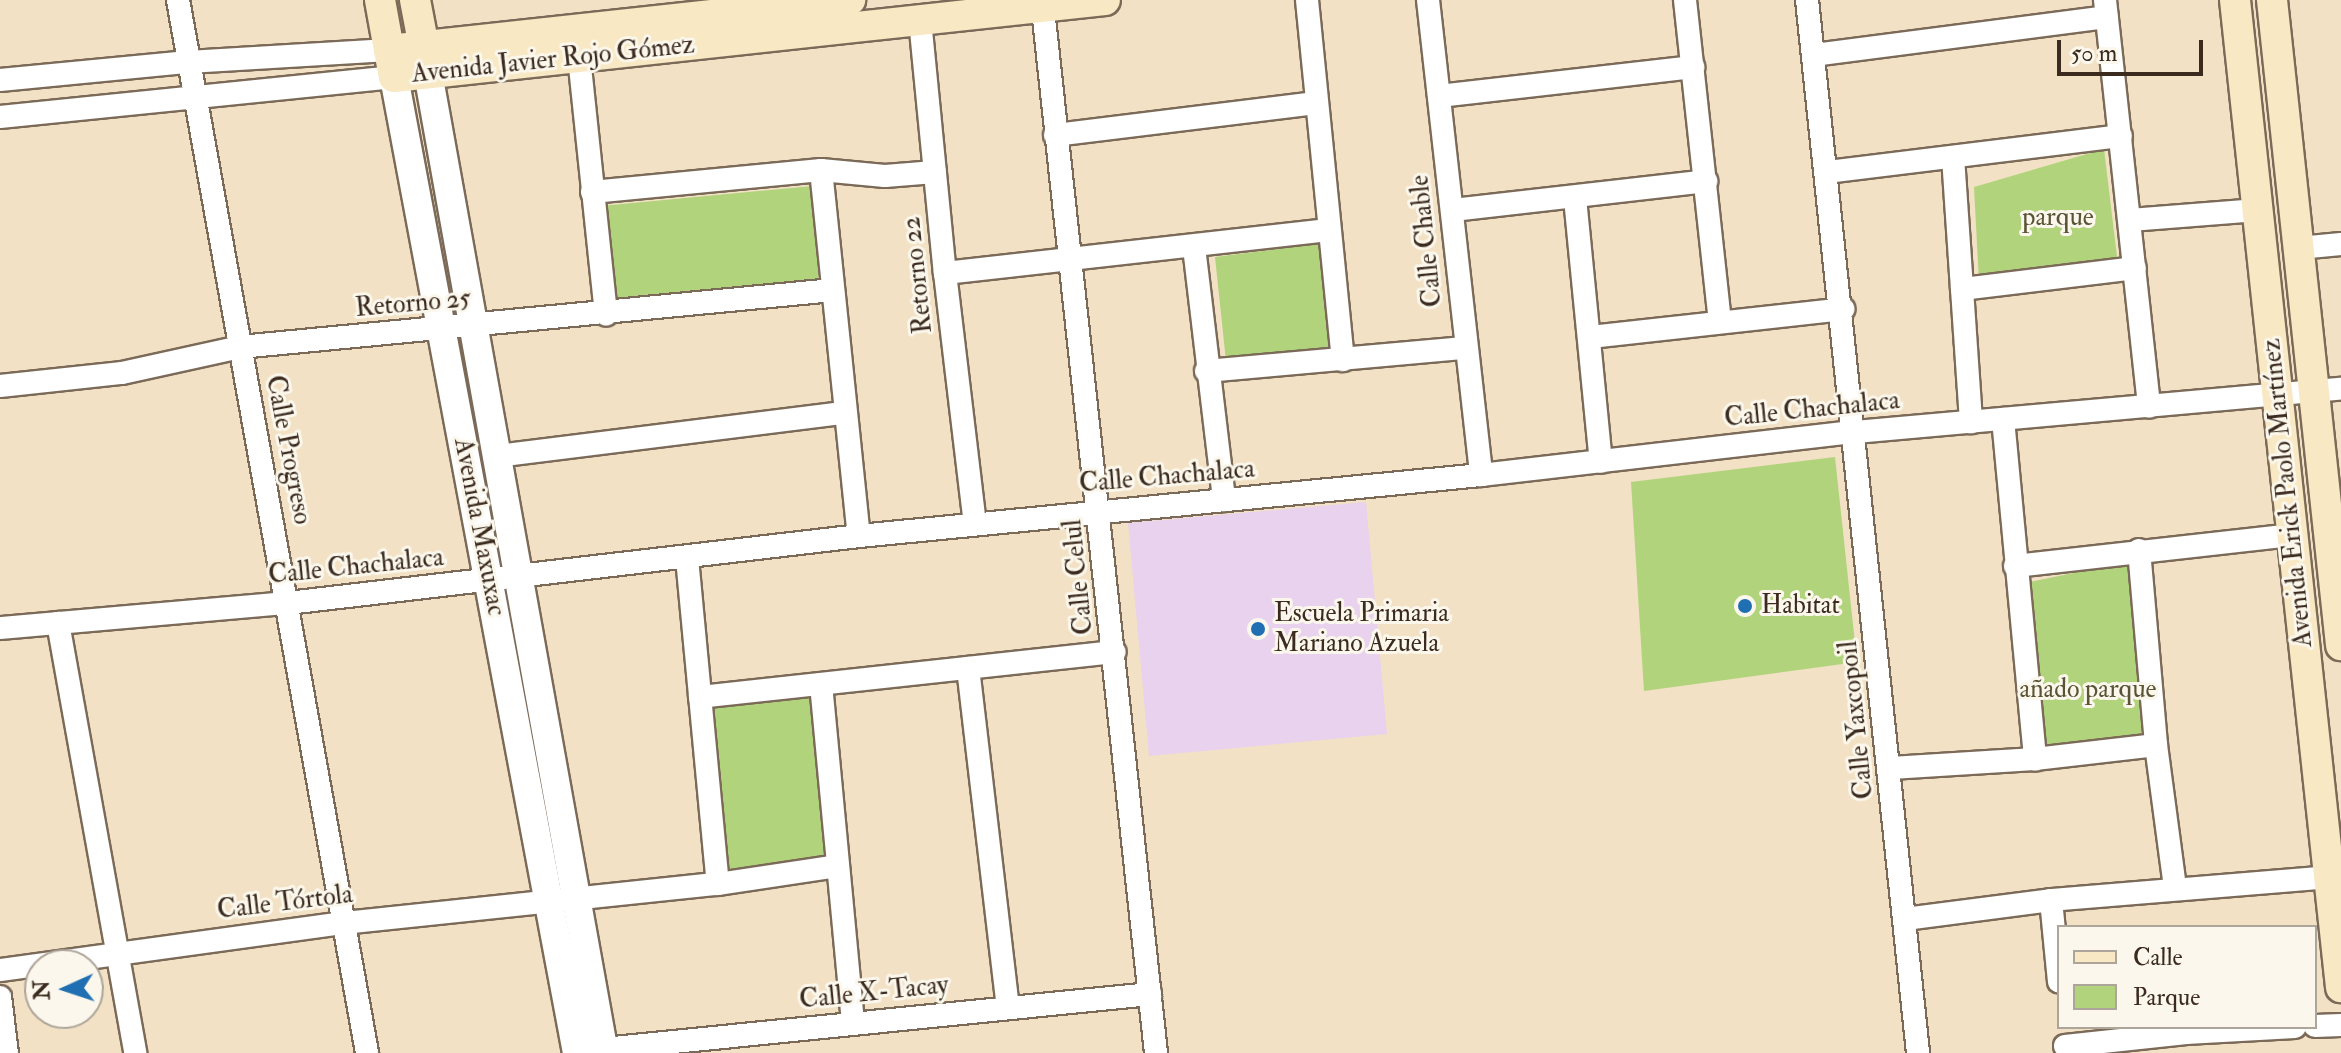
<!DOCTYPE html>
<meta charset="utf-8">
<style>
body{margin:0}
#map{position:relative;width:2341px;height:1053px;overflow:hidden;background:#f2e1c4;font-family:"IM FELL Double Pica",serif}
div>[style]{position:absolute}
.built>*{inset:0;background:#e8d2ee}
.green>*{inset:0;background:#b1d37b}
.roads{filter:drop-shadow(2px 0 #7b6a58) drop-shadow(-2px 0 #7b6a58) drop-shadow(0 2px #7b6a58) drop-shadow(0 -2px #7b6a58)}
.minor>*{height:22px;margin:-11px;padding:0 11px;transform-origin:11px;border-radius:11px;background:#fff}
.tertiary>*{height:28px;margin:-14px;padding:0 14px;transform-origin:14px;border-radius:14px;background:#fff}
.secondary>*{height:30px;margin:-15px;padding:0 15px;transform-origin:15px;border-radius:15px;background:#f8e8c3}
.dots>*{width:22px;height:22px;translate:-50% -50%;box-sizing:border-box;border:4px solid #fbf7ec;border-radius:50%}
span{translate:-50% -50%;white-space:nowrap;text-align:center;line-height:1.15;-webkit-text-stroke:6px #fbf7ec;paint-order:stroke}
.street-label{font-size:26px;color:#3b2a1e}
.park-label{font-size:26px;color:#585435}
.poi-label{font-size:26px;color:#3b2a1e}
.left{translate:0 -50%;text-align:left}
.legend{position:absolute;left:2057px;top:925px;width:260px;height:104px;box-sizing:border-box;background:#fbf7ec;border:2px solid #aea59a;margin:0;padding:10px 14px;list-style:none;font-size:24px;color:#3b2a1e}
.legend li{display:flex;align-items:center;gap:16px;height:40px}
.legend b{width:40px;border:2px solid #aea59a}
.north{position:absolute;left:24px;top:949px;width:80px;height:80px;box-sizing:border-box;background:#fbf7ec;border:2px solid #aea59a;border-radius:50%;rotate:267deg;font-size:22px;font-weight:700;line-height:32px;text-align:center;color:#3b2a1e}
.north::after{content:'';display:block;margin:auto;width:28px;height:36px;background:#1f6fb2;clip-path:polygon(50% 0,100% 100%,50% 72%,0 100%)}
.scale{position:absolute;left:2057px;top:40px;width:146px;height:36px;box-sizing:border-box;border:4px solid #3b2a1e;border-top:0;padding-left:10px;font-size:24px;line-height:28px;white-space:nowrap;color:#3b2a1e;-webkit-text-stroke:6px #fbf7ec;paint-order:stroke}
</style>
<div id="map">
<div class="built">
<i style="clip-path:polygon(1366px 502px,1387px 734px,1149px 756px,1128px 523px)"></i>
</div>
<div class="green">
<i style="clip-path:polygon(2104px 149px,2118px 265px,1979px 281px,1974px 187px)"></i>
<i style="clip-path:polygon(813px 186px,819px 286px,610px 302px,601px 206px)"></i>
<i style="clip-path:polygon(1324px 243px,1331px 352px,1226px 361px,1215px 257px)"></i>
<i style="clip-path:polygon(1835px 457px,1857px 662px,1644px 691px,1631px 482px)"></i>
<i style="clip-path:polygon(2127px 562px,2146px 728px,2131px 742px,2060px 752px,2040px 746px,2025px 583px)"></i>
<i style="clip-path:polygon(811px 694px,831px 856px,724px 874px,709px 706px)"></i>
</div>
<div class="roads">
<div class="minor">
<i style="left:178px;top:0;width:1070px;rotate:79.82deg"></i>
<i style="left:1042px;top:0;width:1059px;rotate:83.82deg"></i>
<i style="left:1307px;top:0;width:362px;rotate:84.3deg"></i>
<i style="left:1428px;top:0;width:478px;rotate:83.6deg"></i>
<i style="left:1685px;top:0;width:324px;rotate:83.8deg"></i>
<i style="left:1807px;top:0;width:1059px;rotate:83.98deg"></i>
<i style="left:2105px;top:0;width:409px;rotate:83.8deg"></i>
<i style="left:920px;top:20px;width:254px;rotate:84.4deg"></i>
<i style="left:945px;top:273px;width:252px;rotate:83.2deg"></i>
<i style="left:1814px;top:55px;width:295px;rotate:-7.4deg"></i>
<i style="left:579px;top:57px;width:259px;rotate:84deg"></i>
<i style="left:0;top:80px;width:189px;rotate:-5.5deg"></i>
<i style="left:188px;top:62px;width:201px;rotate:-3.4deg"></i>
<i style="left:1439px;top:96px;width:256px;rotate:-6.5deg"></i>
<i style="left:0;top:117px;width:396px;rotate:-5.8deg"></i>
<i style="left:1055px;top:135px;width:262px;rotate:-7deg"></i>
<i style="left:1953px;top:157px;width:266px;rotate:86.1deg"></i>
<i style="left:821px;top:170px;width:368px;rotate:84.1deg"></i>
<i style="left:1827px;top:172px;width:296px;rotate:-7deg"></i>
<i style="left:592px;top:192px;width:230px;rotate:-5.5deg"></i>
<i style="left:821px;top:170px;width:64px;rotate:5.4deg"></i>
<i style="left:885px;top:176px;width:50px;rotate:-4.6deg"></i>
<i style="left:1575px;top:198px;width:265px;rotate:84.4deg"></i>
<i style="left:1453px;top:210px;width:255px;rotate:-6.5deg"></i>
<i style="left:2130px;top:220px;width:128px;rotate:-4.5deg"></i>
<i style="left:1194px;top:247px;width:255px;rotate:83.2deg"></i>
<i style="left:2299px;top:248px;width:42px;rotate:-5.4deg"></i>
<i style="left:945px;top:273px;width:386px;rotate:-6.4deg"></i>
<i style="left:1962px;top:289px;width:174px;rotate:-6.9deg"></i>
<i style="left:1590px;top:337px;width:255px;rotate:-6.3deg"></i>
<i style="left:1206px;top:371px;width:260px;rotate:-5.1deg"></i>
<i style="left:0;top:386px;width:123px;rotate:-6.1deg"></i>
<i style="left:122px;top:373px;width:121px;rotate:-12.4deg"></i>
<i style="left:240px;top:347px;width:596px;rotate:-5.49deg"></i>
<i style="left:2003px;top:419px;width:342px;rotate:84.6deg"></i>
<i style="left:497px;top:456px;width:350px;rotate:-7.1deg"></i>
<i style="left:2139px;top:550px;width:196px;rotate:85deg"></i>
<i style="left:2156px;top:745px;width:144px;rotate:82.4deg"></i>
<i style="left:687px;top:558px;width:327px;rotate:84.6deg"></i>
<i style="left:2015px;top:566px;width:280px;rotate:-6.4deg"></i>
<i style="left:58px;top:623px;width:437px;rotate:79.8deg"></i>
<i style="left:0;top:628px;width:289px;rotate:-5deg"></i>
<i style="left:288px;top:603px;width:575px;rotate:-6.69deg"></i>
<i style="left:859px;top:536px;width:625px;rotate:-5.6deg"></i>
<i style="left:1481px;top:475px;width:376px;rotate:-6.6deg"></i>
<i style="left:1855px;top:432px;width:488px;rotate:-5.1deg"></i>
<i style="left:968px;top:668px;width:342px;rotate:83.3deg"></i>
<i style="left:821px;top:684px;width:341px;rotate:84.6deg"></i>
<i style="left:700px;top:697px;width:417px;rotate:-6.2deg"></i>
<i style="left:1891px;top:768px;width:144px;rotate:-3.6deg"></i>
<i style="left:2035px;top:759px;width:122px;rotate:-6.6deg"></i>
<i style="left:2051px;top:900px;width:82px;rotate:84.4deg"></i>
<i style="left:1905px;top:919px;width:147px;rotate:-7.4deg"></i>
<i style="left:2051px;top:900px;width:291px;rotate:-4.7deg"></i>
<i style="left:0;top:970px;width:347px;rotate:-7.8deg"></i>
<i style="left:344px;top:923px;width:376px;rotate:-6deg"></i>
<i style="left:718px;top:884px;width:121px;rotate:-8.5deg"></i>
<i style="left:0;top:997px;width:56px;rotate:82.9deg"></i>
<i style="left:2315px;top:1026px;width:26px;rotate:-2deg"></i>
<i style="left:2065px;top:1046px;width:122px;rotate:-6.1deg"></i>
<i style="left:2186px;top:1033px;width:109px;rotate:-3.2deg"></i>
<i style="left:604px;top:1049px;width:549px;rotate:-5.75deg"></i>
</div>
<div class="tertiary">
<i style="left:428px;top:73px;width:996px;rotate:79.82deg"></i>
<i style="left:394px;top:77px;width:993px;rotate:79.38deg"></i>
</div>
<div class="secondary">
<i style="left:380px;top:0;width:78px;rotate:79.7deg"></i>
<i style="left:394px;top:77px;width:715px;rotate:-6.18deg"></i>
<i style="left:415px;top:0;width:64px;rotate:79.2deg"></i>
<i style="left:2235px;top:0;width:993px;rotate:83.87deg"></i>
<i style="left:2272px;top:0;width:649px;rotate:83.89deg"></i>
<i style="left:389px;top:50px;width:464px;rotate:-6.2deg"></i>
</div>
</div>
<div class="dots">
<i style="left:1745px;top:606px;background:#1f6fb2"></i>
<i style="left:1258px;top:629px;background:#1f6fb2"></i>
</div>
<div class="street-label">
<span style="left:553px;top:60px;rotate:-6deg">Avenida Javier Rojo Gómez</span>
<span style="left:1427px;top:241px;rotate:-96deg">Calle Chable</span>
<span style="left:918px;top:275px;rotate:-96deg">Retorno 22</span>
<span style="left:413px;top:304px;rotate:-5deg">Retorno 25</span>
<span style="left:1812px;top:410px;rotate:-6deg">Calle Chachalaca</span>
<span style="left:288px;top:450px;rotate:79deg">Calle Progreso</span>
<span style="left:1167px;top:477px;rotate:-5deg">Calle Chachalaca</span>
<span style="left:2288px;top:493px;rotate:-96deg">Avenida Erick Paolo Martínez</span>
<span style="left:479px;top:527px;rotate:79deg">Avenida Maxuxac</span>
<span style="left:356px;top:567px;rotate:-6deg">Calle Chachalaca</span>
<span style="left:1079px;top:577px;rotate:-96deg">Calle Celul</span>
<span style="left:1857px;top:720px;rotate:-96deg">Calle Yaxcopoil</span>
<span style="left:285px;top:903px;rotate:-7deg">Calle Tórtola</span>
<span style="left:874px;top:993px;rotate:-6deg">Calle X-Tacay</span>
</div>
<div class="park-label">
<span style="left:2058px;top:218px">parque</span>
<span style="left:2088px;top:690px">añado parque</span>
</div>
<div class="poi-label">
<span class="left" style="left:1761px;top:606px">Habitat</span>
<span class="left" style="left:1274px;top:629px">Escuela Primaria<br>Mariano Azuela</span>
</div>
<ul class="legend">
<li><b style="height:10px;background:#f8e8c3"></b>Calle</li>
<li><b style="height:22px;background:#b1d37b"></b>Parque</li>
</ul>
<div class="north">N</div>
<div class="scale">50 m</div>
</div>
